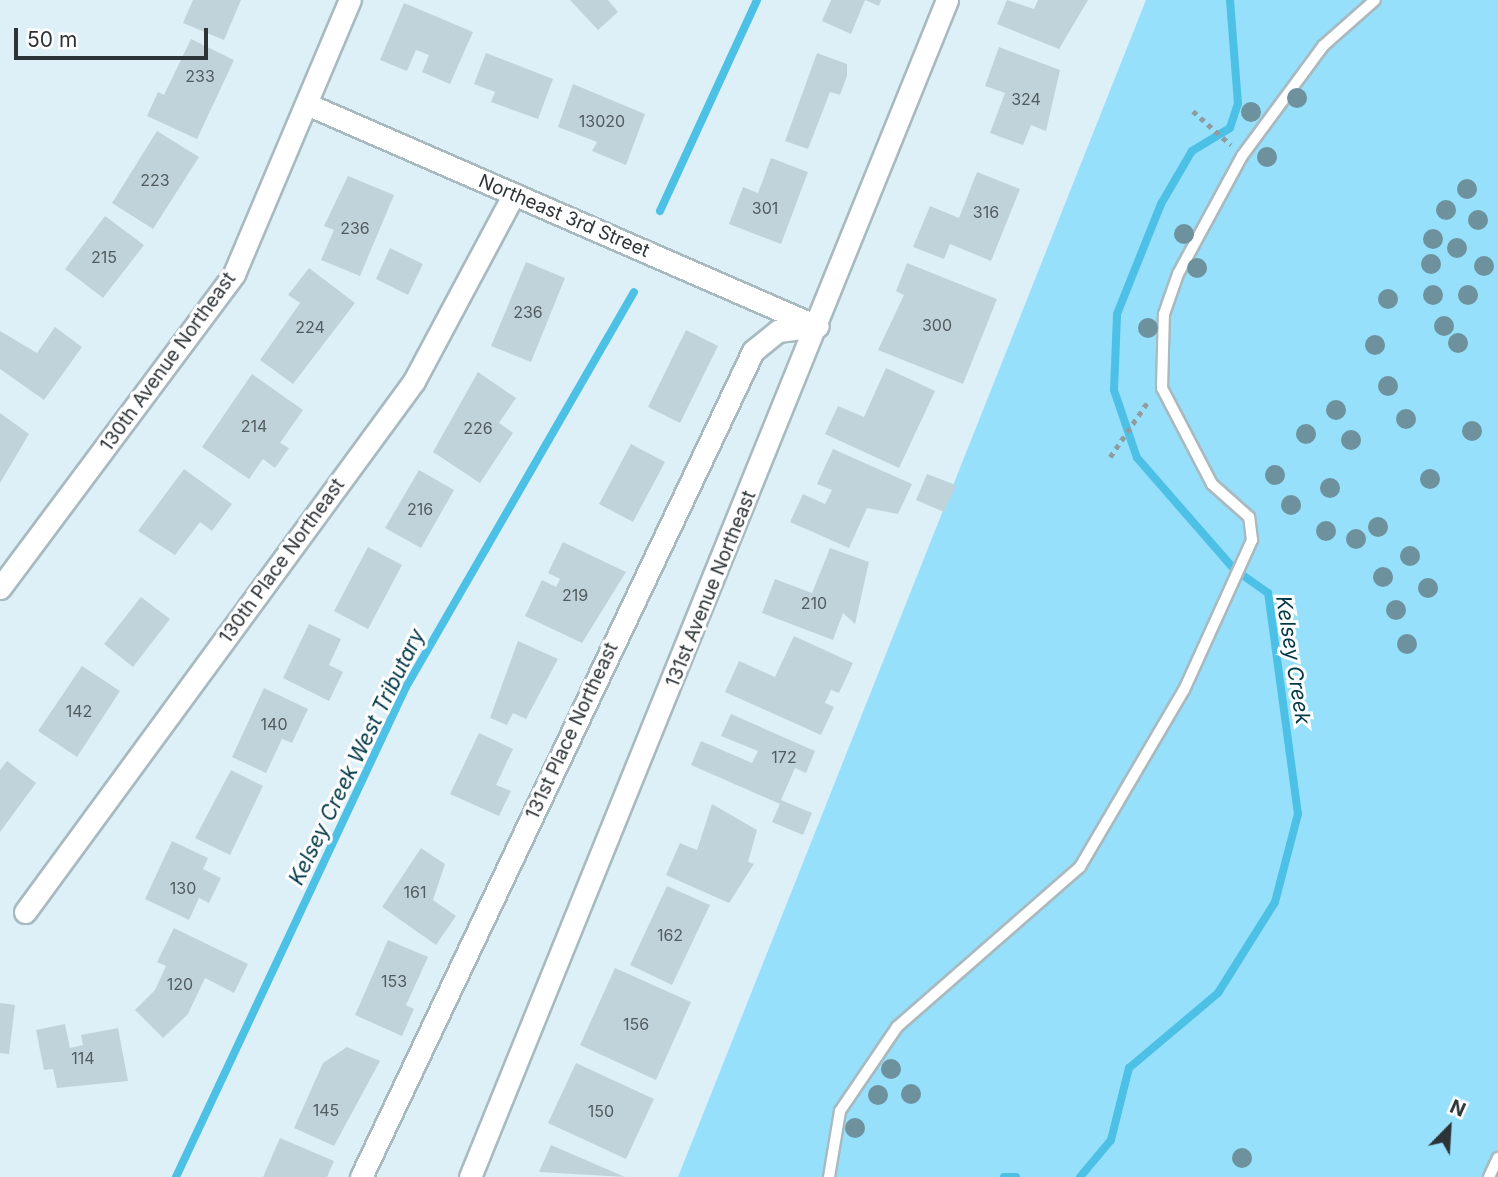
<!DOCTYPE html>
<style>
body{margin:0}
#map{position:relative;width:1498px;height:1177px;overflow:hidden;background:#def0f7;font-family:Inter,sans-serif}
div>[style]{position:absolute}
.green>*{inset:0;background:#97e0fb}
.stream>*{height:8px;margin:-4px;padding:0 4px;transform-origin:4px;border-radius:4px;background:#4dc0e6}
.building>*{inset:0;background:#c1d3da}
.path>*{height:4.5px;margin-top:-2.25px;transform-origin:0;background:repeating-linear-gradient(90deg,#8f9ca1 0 5px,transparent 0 10px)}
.roads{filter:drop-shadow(2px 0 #a8bac0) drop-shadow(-2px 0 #a8bac0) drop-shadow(0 2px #a8bac0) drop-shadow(0 -2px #a8bac0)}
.service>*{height:10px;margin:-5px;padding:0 5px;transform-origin:5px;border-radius:5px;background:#fff}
.minor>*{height:21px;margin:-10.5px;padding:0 10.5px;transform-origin:10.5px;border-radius:10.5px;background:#fff}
.trees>*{width:20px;height:20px;margin:-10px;border-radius:50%;background:#6d919d}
span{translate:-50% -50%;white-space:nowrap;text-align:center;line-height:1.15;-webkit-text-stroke:6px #fff;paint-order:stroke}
.number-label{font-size:16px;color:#525c60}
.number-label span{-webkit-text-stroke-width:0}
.street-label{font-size:19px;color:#2d3437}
.water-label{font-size:21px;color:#013847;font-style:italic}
.north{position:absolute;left:1414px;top:1093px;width:70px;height:70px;-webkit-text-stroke:5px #fff;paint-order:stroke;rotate:24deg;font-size:19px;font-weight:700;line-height:28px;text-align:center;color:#2d3437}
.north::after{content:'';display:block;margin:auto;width:24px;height:32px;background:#2d3437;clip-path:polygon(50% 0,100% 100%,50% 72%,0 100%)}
.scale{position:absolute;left:14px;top:28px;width:194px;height:32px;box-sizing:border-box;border:4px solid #2d3437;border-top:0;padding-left:9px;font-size:21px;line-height:24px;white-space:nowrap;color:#2d3437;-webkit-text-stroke:5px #fff;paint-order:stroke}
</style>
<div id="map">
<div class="green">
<i style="clip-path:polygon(1146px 0,1498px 0,1498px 1177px,678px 1177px)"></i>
</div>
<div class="stream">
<i style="left:660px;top:211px;width:232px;rotate:-65.3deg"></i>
<i style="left:176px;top:1177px;width:541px;rotate:-64.86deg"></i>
<i style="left:406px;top:687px;width:456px;rotate:-60deg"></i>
<i style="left:1004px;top:1177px;width:12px"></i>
<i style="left:1080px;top:1177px;width:48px;rotate:-50deg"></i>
<i style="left:1111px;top:1140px;width:74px;rotate:-76deg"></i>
<i style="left:1129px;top:1068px;width:116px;rotate:-40.1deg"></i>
<i style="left:1218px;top:993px;width:107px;rotate:-57.9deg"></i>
<i style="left:1275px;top:902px;width:91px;rotate:-75.4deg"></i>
<i style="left:1298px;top:814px;width:223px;rotate:-97.7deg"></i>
<i style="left:1268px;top:593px;width:42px;rotate:-144.8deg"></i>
<i style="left:1234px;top:569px;width:147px;rotate:-131.1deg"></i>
<i style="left:1137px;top:458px;width:72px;rotate:-108.7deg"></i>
<i style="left:1114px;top:390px;width:76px;rotate:-87.7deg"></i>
<i style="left:1117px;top:314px;width:118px;rotate:-68.2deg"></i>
<i style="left:1161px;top:204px;width:61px;rotate:-59.7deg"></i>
<i style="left:1192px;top:151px;width:44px;rotate:-31.2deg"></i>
<i style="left:1230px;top:128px;width:25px;rotate:-72deg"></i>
<i style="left:1238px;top:104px;width:104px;rotate:-94.4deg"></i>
</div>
<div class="building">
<i style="clip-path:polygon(193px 0,241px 0,224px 40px,183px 23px)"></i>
<i style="clip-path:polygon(570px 0,608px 0,618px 12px,598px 30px)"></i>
<i style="clip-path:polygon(831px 0,881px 0,879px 6px,865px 0,851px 34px,822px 21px)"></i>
<i style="clip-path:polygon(1007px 0,1034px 9px,1038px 0,1088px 0,1059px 49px,997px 24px)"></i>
<i style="clip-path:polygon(404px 3px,473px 32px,450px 84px,422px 72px,429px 55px,416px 50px,407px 71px,380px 60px)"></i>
<i style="clip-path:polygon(191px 39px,234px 60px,197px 139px,147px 116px,158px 92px,164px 95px)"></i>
<i style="clip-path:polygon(999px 47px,1060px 70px,1046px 131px,1031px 125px,1023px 145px,990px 133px,1005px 93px,985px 86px)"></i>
<i style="clip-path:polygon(486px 53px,553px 79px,538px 119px,491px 102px,495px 92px,474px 84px)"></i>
<i style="clip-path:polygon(817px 53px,847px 64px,847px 76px,840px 95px,830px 92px,808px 149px,785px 141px)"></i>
<i style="clip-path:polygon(573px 84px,645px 114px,626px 165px,592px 151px,597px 142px,558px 127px)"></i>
<i style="clip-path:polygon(157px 131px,199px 157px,153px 229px,112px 203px)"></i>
<i style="clip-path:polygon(771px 158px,808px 172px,781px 244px,729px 224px,743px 187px,758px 193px)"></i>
<i style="clip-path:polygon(977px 172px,1020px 189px,991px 261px,950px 244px,944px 259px,913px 247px,930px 206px,959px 218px)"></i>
<i style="clip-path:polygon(348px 176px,394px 195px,360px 276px,321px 260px,334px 230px,324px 226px)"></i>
<i style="clip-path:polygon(105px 216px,144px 245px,103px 298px,65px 269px)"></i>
<i style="clip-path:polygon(390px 248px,423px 264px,408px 295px,376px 279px)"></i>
<i style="clip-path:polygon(526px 262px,565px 278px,531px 362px,491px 346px)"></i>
<i style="clip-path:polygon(907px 263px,997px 299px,963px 384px,878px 350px,904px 295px,896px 291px)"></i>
<i style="clip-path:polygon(309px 268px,355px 303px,293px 384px,260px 360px,300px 303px,288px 295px)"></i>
<i style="clip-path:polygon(55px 327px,82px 347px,44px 400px,0 369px,0 331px,37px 353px)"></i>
<i style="clip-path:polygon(686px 330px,718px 346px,680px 423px,648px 407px)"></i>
<i style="clip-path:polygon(886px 368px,935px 391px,899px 468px,825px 434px,838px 406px,864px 417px)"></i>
<i style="clip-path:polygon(478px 372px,516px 398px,499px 423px,513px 433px,480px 483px,433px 452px)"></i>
<i style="clip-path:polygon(252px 374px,303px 410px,280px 443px,289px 448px,275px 468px,263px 459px,249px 479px,202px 447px)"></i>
<i style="clip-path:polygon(0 413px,29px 434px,0 483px)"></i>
<i style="clip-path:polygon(631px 444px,665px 462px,633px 522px,599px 504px)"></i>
<i style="clip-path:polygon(833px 449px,912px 484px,898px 514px,867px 508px,849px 548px,790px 522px,803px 494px,825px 504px,832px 490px,817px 484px)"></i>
<i style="clip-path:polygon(184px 469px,232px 504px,212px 531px,200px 522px,175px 555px,138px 531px)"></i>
<i style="clip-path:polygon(419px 470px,454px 490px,421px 548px,385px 528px)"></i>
<i style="clip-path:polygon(927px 474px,956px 485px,944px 512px,916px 500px)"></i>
<i style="clip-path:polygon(563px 542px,626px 572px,582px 643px,525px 616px,542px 580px,556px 587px,560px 579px,548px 573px)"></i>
<i style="clip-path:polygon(368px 547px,402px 565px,368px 629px,334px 611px)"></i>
<i style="clip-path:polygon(830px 548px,869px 562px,855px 624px,843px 613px,833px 640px,762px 613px,775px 579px,812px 593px)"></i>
<i style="clip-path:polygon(141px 597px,170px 619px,133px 667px,104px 644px)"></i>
<i style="clip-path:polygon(309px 624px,341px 639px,329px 665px,343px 672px,329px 701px,283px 678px)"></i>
<i style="clip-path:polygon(794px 636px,853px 663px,839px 693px,831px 690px,825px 703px,834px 707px,821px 735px,725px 692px,739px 661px,775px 677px)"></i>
<i style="clip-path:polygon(518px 641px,558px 659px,526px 719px,513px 713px,507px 725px,490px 718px)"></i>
<i style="clip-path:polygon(82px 666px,120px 691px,77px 757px,38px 731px)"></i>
<i style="clip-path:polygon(264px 688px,308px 709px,292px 743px,282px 739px,266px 773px,232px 757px)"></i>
<i style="clip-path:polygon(731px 714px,815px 751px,806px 773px,795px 768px,781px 800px,812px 813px,803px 835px,772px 822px,780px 804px,691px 765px,701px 741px,752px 763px,758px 751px,721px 736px)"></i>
<i style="clip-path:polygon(479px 733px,513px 749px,496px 785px,511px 791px,499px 816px,450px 794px)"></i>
<i style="clip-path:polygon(7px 761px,36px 783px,0 832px,0 770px)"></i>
<i style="clip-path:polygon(231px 770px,263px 786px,230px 855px,195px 838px)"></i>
<i style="clip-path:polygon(712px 804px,757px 830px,748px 862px,754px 864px,729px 903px,666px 875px,680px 843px,697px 850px)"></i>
<i style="clip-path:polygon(172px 841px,208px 858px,203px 869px,221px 878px,209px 903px,199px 898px,189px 920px,145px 899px)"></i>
<i style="clip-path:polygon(421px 848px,445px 864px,433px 900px,456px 916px,436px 945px,382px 907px)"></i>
<i style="clip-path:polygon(667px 886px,710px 905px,672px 985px,630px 965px)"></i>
<i style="clip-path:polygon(174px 928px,248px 964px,234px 993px,205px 978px,188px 1014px,163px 1038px,135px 1010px,155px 990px,166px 966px,157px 962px)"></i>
<i style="clip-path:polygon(388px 940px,428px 957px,406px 1005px,414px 1009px,402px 1036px,355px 1015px)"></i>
<i style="clip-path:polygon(615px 968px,691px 1002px,656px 1080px,580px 1045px)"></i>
<i style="clip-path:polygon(0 1003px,15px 1005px,9px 1054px,0 1053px)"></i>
<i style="clip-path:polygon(65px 1024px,70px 1048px,83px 1045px,81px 1035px,118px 1028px,128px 1081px,57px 1088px,53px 1069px,44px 1070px,36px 1030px)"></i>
<i style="clip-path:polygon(347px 1047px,380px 1061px,334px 1146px,294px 1128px,323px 1063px)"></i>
<i style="clip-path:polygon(576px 1063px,654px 1099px,626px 1159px,548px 1123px)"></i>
<i style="clip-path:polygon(280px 1138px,334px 1161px,327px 1177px,263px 1177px)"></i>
<i style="clip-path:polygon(551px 1145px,625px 1177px,539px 1172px)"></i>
</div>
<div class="path">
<i style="left:1193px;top:111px;width:51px;rotate:41.8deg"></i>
<i style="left:1110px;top:457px;width:69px;rotate:-55.6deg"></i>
</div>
<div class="roads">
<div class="service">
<i style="left:829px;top:1177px;width:67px;rotate:-80.5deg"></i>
<i style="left:840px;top:1111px;width:102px;rotate:-55.8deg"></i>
<i style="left:897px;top:1027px;width:243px;rotate:-41.2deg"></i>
<i style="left:1080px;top:867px;width:205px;rotate:-59.6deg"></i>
<i style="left:1184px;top:690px;width:165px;rotate:-65.6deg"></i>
<i style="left:1252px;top:540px;width:23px;rotate:-97deg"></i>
<i style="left:1249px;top:517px;width:50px;rotate:-138.3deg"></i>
<i style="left:1212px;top:484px;width:108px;rotate:-117.5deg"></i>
<i style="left:1162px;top:388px;width:74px;rotate:-88.5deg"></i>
<i style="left:1164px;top:314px;width:42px;rotate:-70.7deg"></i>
<i style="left:1178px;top:274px;width:134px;rotate:-61.5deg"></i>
<i style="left:1242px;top:156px;width:137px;rotate:-53.6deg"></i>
<i style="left:1323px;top:46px;width:69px;rotate:-41.5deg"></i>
<i style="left:1489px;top:1177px;width:21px;rotate:-65deg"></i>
</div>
<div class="minor">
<i style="left:309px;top:105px;width:551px;rotate:23.54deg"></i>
<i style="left:0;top:588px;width:392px;rotate:-53.3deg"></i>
<i style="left:234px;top:274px;width:298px;rotate:-67.1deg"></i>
<i style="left:25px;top:912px;width:658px;rotate:-53.77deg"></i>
<i style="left:414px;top:381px;width:212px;rotate:-61.9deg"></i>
<i style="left:361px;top:1177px;width:914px;rotate:-64.61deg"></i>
<i style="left:753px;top:351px;width:32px;rotate:-39deg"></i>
<i style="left:778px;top:331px;width:40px;rotate:-7.1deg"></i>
<i style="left:470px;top:1177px;width:1270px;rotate:-67.94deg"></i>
</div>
</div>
<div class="trees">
<i style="left:1297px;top:98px"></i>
<i style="left:1251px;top:112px"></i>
<i style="left:1267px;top:157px"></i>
<i style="left:1467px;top:189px"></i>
<i style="left:1446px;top:210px"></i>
<i style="left:1478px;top:220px"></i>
<i style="left:1184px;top:234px"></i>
<i style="left:1433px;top:239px"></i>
<i style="left:1457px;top:248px"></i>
<i style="left:1431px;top:264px"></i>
<i style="left:1484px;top:266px"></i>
<i style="left:1197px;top:268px"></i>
<i style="left:1433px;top:295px"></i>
<i style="left:1468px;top:295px"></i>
<i style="left:1388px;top:299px"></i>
<i style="left:1444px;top:326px"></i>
<i style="left:1148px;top:328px"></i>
<i style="left:1458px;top:343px"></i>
<i style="left:1375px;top:345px"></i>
<i style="left:1388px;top:386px"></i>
<i style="left:1336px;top:410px"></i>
<i style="left:1406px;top:419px"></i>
<i style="left:1472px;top:431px"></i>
<i style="left:1306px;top:434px"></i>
<i style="left:1351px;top:440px"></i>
<i style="left:1275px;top:475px"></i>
<i style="left:1430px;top:479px"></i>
<i style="left:1330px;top:488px"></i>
<i style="left:1291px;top:505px"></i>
<i style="left:1378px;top:527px"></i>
<i style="left:1326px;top:531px"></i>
<i style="left:1356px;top:539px"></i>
<i style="left:1410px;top:556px"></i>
<i style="left:1383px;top:577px"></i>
<i style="left:1428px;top:588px"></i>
<i style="left:1396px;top:610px"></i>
<i style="left:1407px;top:644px"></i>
<i style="left:891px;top:1069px"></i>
<i style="left:911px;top:1094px"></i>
<i style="left:878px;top:1095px"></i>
<i style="left:855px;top:1128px"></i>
<i style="left:1242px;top:1158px"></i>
</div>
<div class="number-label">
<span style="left:200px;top:76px">233</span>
<span style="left:1026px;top:99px">324</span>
<span style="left:602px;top:121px">13020</span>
<span style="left:155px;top:180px">223</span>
<span style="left:765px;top:208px">301</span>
<span style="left:986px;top:212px">316</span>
<span style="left:355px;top:228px">236</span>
<span style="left:104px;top:257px">215</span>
<span style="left:528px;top:312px">236</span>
<span style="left:937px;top:325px">300</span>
<span style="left:310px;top:327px">224</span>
<span style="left:254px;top:426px">214</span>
<span style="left:478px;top:428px">226</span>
<span style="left:420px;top:509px">216</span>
<span style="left:575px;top:595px">219</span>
<span style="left:814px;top:603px">210</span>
<span style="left:79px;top:711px">142</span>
<span style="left:274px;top:724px">140</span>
<span style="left:784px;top:757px">172</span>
<span style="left:183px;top:888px">130</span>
<span style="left:415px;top:892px">161</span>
<span style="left:670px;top:935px">162</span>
<span style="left:394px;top:981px">153</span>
<span style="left:180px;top:984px">120</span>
<span style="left:636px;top:1024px">156</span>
<span style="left:83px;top:1058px">114</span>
<span style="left:326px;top:1110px">145</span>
<span style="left:601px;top:1111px">150</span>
</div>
<div class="street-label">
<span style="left:564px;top:216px;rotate:23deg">Northeast 3rd Street</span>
<span style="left:168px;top:362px;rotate:-54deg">130th Avenue Northeast</span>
<span style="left:282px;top:561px;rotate:-54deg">130th Place Northeast</span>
<span style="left:711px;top:589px;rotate:-68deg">131st Avenue Northeast</span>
<span style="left:572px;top:731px;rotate:-65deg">131st Place Northeast</span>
</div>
<div class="water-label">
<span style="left:1293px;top:660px;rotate:81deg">Kelsey Creek</span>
<span style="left:357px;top:757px;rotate:-64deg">Kelsey Creek West Tributary</span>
</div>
<div class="north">N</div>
<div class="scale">50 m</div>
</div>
